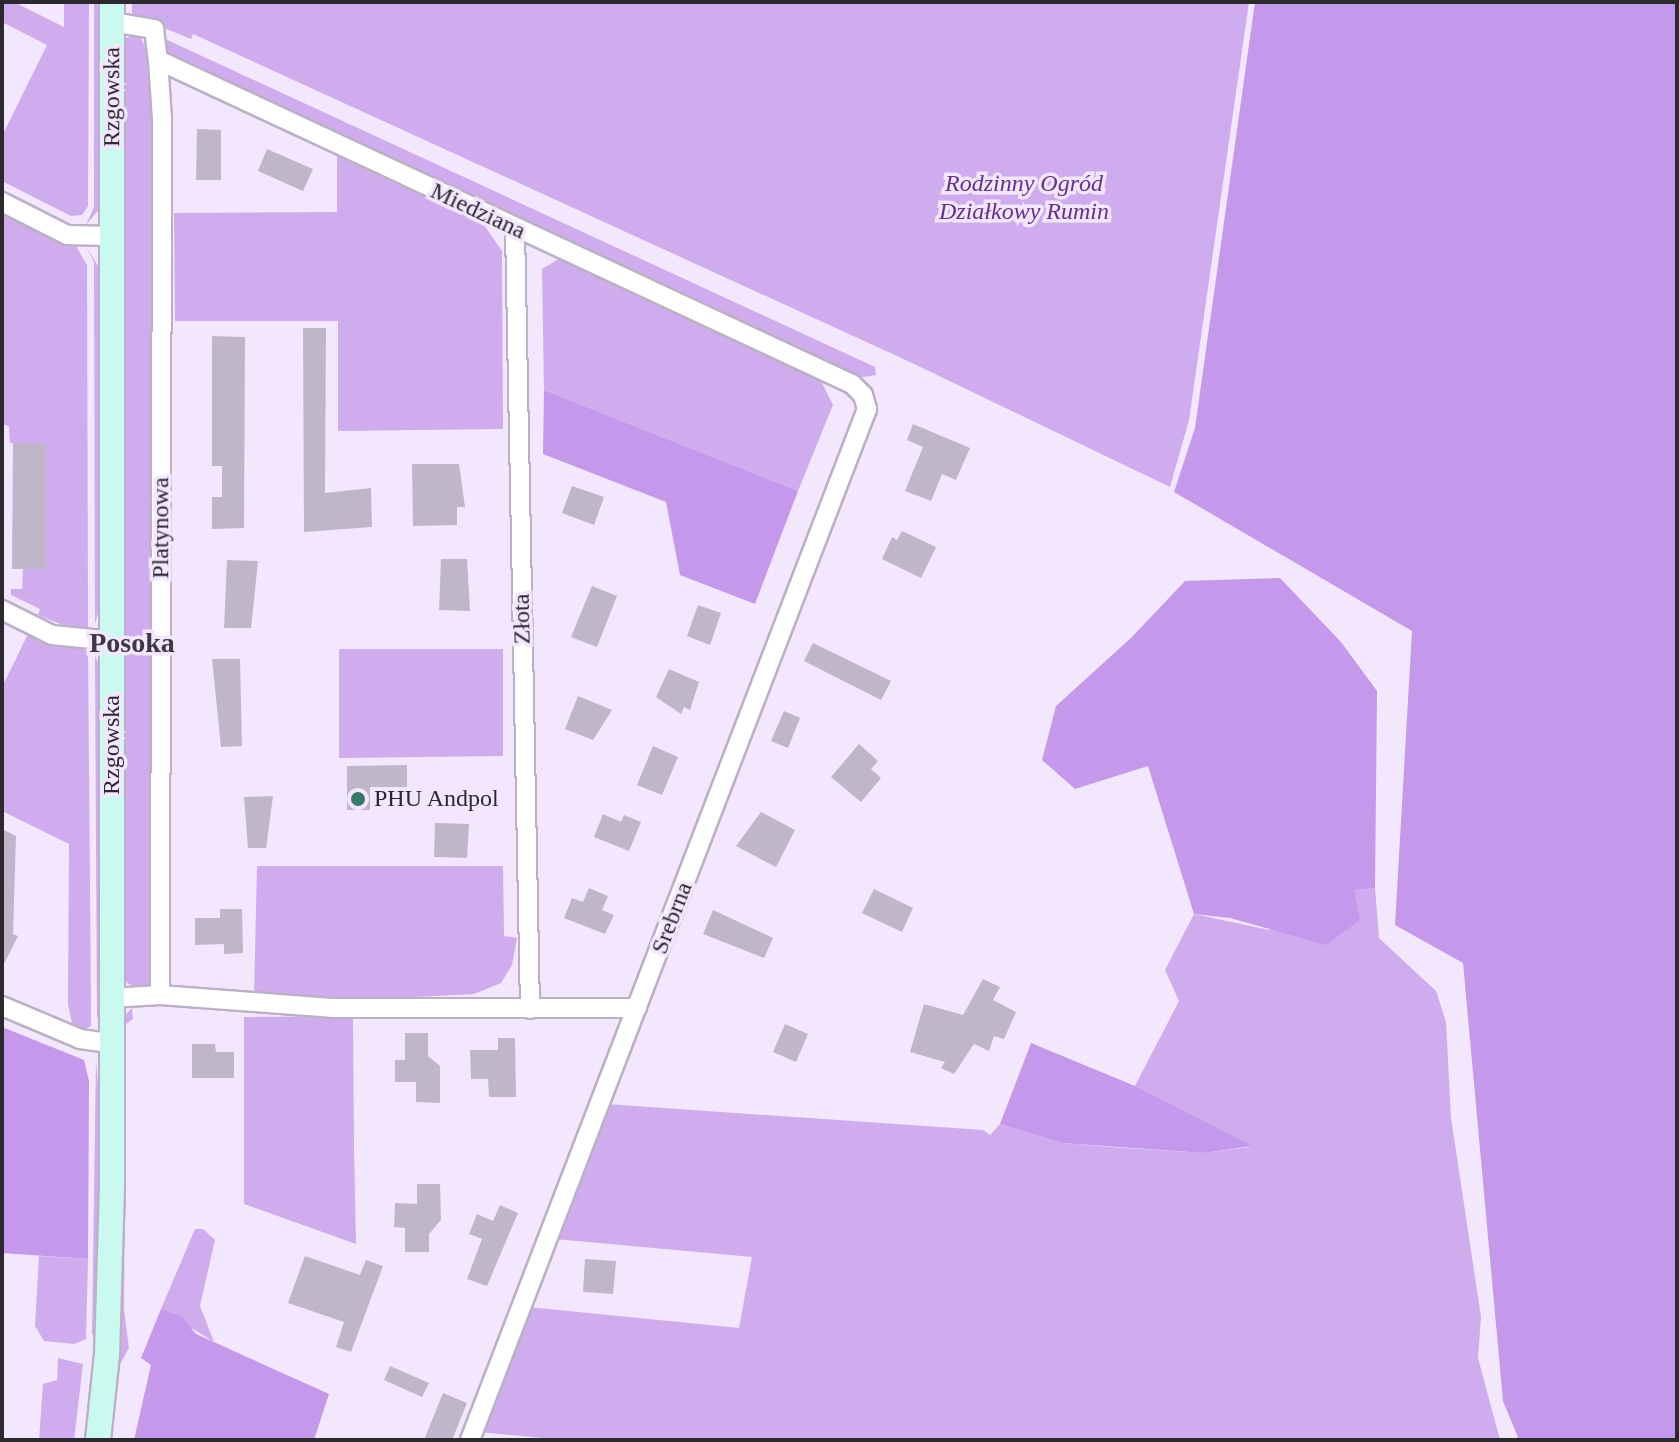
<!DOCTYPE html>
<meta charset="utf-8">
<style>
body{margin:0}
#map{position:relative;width:1679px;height:1442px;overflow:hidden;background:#f2e7fd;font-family:"Times New Roman",serif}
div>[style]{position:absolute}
.green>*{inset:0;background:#ceaced}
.forest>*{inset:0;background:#c498ea}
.building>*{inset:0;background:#c0b6ca}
.roads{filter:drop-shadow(2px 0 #bbb0c5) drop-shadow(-2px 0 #bbb0c5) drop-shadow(0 2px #bbb0c5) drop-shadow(0 -2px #bbb0c5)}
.street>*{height:18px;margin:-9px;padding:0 9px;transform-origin:9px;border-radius:9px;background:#fff}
.secondary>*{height:24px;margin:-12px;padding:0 12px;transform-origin:12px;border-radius:12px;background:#caf9f0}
.dots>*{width:22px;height:22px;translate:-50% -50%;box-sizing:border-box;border:4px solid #f2e7fd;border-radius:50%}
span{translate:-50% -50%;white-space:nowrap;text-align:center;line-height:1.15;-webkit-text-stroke:7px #f2e7fd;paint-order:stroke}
.street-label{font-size:24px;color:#2c2830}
.park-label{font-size:24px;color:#672f8f;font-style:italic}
.poi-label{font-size:24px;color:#2c2830}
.left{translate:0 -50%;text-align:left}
.quarter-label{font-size:28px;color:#3f3647;font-weight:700}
.frame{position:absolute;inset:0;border:4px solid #2c2830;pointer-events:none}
</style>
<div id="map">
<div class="green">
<i style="clip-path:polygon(2px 2px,14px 2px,64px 27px,64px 2px,89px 2px,88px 206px,82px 215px,71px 216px,2px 181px,2px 136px,47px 45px,2px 22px)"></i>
<i style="clip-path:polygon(94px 2px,101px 2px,100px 208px,86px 225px,94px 207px)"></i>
<i style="clip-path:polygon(132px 2px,1249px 2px,1189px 420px,1170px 487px,910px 362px,193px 34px,191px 39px,132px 15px)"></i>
<i style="clip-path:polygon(139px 34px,150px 58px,155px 145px,158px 973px,148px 988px,128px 984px,121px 974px,120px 47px,126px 38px)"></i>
<i style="clip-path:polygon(163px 38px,875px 367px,876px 375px,856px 378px,176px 61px,165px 51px)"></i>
<i style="clip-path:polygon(337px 156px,484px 225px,502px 251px,503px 429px,338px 431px,338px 321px,175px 321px,174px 213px,337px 212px)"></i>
<i style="clip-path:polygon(2px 212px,75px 244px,87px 265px,88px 614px,88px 629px,78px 631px,38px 615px,40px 609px,11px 595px,11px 589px,22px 589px,23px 569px,46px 569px,46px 444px,10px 443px,9px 426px,2px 424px)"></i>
<i style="clip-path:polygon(86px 247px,100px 269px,100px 606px,95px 624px,94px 262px)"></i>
<i style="clip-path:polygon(560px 258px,819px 377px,833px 405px,798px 491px,544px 390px,542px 269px)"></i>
<i style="clip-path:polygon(30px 630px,88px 651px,91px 1007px,91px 1026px,83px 1030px,72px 1023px,68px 1004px,69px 844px,2px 811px,2px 687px)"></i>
<i style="clip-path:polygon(339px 649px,503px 649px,503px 756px,339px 758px)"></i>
<i style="clip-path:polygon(95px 656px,100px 666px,102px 1002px,97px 1020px)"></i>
<i style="clip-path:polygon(257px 866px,503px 866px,504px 936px,517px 938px,512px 965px,501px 983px,474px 994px,335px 1001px,254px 998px)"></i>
<i style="clip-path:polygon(1375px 888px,1379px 938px,1436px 991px,1446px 1022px,1451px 1118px,1481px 1317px,1478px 1358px,1500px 1440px,564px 1440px,479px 1432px,528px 1307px,739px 1328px,752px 1257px,555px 1239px,606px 1104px,983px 1130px,990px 1135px,1000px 1124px,1062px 1143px,1111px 1147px,1204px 1153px,1250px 1147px,1135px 1086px,1179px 1001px,1165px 970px,1194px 914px,1269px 930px,1353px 890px)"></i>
<i style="clip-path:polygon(132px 1008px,133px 1019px,126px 1024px,124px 1310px,129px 1348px,120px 1364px,121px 1019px)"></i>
<i style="clip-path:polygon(353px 1016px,354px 1148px,356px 1244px,244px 1204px,244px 1017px)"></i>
<i style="clip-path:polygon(96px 1061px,101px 1122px,98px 1328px,92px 1335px)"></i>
<i style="clip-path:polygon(195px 1229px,203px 1229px,215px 1240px,200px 1306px,214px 1342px,161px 1309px)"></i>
<i style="clip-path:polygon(39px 1256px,88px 1259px,86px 1339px,74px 1344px,44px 1341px,35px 1326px)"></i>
<i style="clip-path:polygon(58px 1358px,83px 1364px,74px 1440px,39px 1440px,43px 1384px,57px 1380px)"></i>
</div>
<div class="forest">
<i style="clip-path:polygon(1255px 2px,1677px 2px,1677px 1440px,1519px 1440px,1503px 1401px,1463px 963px,1395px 925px,1412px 631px,1174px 492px,1195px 428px)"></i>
<i style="clip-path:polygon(544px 390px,798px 491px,755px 604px,680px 575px,666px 502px,543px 454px)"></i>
<i style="clip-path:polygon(1280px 578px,1341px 642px,1377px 691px,1375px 888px,1354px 890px,1360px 920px,1326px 945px,1230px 918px,1194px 914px,1148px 766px,1075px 789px,1042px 760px,1056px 706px,1132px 637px,1185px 581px)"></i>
<i style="clip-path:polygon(2px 1027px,84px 1060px,89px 1081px,88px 1259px,2px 1253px)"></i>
<i style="clip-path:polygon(1031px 1043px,1135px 1086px,1252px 1146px,1204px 1153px,1062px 1143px,1000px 1124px)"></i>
<i style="clip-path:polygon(161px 1309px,182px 1317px,196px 1334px,329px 1394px,314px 1440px,134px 1440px,151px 1365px,141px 1358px)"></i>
</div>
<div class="building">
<i style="clip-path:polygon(197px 129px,221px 130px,221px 180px,196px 180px)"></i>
<i style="clip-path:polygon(267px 149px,313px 169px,303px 191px,258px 171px)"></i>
<i style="clip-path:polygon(303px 328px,326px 328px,325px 493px,371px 488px,372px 527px,304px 532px)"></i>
<i style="clip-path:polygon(212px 336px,245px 337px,244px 528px,212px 529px,212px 497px,222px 497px,222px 466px,212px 466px)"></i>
<i style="clip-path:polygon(913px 424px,970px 448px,956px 480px,942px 474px,931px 501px,905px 491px,923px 447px,907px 440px)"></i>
<i style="clip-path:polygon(13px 443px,46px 443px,46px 569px,12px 569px)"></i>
<i style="clip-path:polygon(412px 464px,459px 464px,465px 507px,457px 507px,457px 525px,413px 526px)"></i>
<i style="clip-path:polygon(572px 486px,604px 497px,594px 525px,562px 513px)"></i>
<i style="clip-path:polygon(902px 531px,936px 547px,921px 578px,882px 559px,892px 537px,897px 540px)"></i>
<i style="clip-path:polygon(441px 559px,467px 559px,470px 611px,439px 610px)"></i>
<i style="clip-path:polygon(227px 560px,258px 561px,251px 628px,224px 628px)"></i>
<i style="clip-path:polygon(592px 586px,617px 596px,597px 647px,571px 637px)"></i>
<i style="clip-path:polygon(698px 605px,721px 613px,710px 645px,687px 636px)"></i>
<i style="clip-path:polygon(813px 643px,891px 681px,881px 700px,804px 661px)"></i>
<i style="clip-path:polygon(212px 659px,240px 659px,242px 746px,221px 747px)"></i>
<i style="clip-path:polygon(669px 669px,699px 682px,690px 710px,684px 707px,681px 714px,656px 697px)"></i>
<i style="clip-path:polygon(578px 696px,612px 710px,593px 740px,565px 729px)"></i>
<i style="clip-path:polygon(784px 711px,800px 718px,788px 748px,771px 741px)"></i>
<i style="clip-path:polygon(859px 744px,878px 761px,871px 769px,881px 778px,861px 802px,831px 777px)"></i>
<i style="clip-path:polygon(653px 746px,678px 757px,662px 795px,637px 785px)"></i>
<i style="clip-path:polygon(407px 765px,407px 787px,370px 787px,370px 810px,347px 810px,347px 766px)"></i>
<i style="clip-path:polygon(273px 796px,266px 848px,248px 848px,244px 797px)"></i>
<i style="clip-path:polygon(761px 812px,795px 830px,776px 867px,736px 846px)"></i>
<i style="clip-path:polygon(603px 814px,621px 822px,624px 815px,641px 822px,629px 851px,594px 837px)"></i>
<i style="clip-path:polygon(435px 823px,469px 824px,467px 858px,434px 857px)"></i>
<i style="clip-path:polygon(2px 829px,16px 836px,13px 934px,18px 936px,2px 968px)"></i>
<i style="clip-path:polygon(589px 888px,608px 896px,602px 910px,614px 915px,605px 934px,564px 918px,572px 898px,583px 902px)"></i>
<i style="clip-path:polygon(874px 889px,913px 908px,902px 932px,862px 913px)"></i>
<i style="clip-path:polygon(220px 909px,242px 909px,243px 953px,224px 954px,224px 944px,195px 945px,195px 918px,220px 918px)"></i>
<i style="clip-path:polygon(713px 910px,773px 938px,764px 958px,703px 934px)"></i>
<i style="clip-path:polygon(983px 979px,1000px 987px,993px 1000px,1016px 1012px,1004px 1039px,994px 1036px,989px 1051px,974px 1044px,954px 1074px,941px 1068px,945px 1062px,910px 1052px,924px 1004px,963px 1015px)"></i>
<i style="clip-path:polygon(785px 1024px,808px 1034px,796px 1062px,773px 1052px)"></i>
<i style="clip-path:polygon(405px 1033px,428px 1033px,428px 1056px,440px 1066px,440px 1103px,416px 1102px,416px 1082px,395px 1082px,395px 1060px,405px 1060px)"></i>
<i style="clip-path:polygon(498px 1038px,515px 1038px,516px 1097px,489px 1097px,488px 1079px,471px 1079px,470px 1050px,498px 1050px)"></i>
<i style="clip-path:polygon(192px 1044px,215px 1044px,216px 1052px,234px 1052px,234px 1078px,192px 1078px)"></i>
<i style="clip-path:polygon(417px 1184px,440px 1184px,441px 1220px,429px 1234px,429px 1252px,405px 1252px,405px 1228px,394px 1227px,395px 1203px,417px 1204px)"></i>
<i style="clip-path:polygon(500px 1205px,518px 1213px,487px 1286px,467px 1279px,482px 1239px,469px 1234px,477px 1214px,493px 1221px)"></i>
<i style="clip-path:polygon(305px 1256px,360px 1275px,366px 1260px,383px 1266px,351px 1352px,336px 1347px,344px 1322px,288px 1303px)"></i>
<i style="clip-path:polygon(585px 1259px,616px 1261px,613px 1294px,583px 1292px)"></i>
<i style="clip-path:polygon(390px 1366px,429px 1383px,422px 1397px,384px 1380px)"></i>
<i style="clip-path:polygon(443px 1393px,467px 1403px,452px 1440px,424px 1440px)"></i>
</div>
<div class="roads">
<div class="street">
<i style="left:112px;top:22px;width:43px;rotate:9.5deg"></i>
<i style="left:154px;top:29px;width:31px;rotate:83deg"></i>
<i style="left:158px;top:60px;width:766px;rotate:25.03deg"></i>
<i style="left:852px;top:384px;width:16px;rotate:45deg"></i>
<i style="left:863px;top:395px;width:15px;rotate:74deg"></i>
<i style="left:867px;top:409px;width:1105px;rotate:111.06deg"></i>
<i style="left:158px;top:60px;width:59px;rotate:86.1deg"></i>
<i style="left:162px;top:119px;width:876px;rotate:90.13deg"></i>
<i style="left:2px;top:202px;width:73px;rotate:26.9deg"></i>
<i style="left:67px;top:235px;width:44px;rotate:1.3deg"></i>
<i style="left:515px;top:228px;width:781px;rotate:88.9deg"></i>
<i style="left:2px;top:610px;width:56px;rotate:26.6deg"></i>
<i style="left:52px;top:635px;width:61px;rotate:5.6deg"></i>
<i style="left:111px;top:998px;width:49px;rotate:-3.5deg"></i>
<i style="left:160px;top:995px;width:172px;rotate:4.3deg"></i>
<i style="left:332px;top:1008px;width:305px"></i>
<i style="left:2px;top:1006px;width:85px;rotate:22.9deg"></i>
<i style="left:80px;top:1039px;width:30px;rotate:8deg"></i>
</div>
<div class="secondary">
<i style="left:98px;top:1440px;width:85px;rotate:-84deg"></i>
<i style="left:107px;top:1355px;width:169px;rotate:-88.3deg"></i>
<i style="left:112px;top:1186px;width:1184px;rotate:-90deg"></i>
</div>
</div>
<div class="dots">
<i style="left:358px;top:799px;background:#377a6b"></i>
</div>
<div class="street-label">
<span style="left:112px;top:97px;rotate:-90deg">Rzgowska</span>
<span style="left:478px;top:211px;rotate:25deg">Miedziana</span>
<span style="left:161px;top:528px;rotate:-90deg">Platynowa</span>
<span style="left:522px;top:619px;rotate:-91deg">Złota</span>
<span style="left:112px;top:745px;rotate:-90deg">Rzgowska</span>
<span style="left:672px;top:918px;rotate:-69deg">Srebrna</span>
</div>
<div class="park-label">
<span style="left:1024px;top:198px">Rodzinny Ogród<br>Działkowy Rumin</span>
</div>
<div class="poi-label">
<span class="left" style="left:374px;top:799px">PHU Andpol</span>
</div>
<div class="quarter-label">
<span style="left:132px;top:643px">Posoka</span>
</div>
<div class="frame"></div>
</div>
